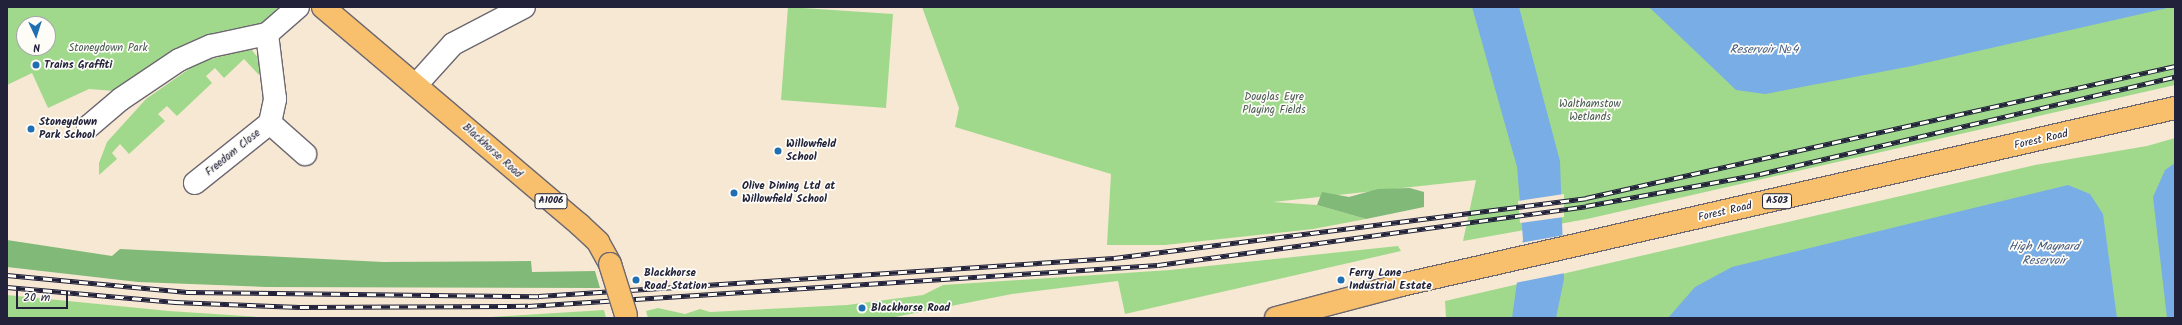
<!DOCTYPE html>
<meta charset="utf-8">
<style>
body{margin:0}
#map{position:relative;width:2182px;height:325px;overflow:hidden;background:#f6e8d3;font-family:Kalam,sans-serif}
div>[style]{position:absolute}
.green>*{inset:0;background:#a1d98c}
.forest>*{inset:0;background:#80b978}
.water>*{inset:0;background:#79ade6}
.pier>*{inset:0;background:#f6e8d3}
.roads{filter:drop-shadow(1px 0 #6c6770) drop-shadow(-1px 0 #6c6770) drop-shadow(0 1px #6c6770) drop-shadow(0 -1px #6c6770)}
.minor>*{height:22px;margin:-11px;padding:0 11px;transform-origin:11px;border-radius:11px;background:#fff}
.major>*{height:22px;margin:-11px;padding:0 11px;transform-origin:11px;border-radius:11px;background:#f8bf6c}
.rail>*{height:4.5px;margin-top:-2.25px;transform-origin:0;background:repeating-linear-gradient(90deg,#fdfcf7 0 9px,#22223b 0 18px);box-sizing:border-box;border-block:1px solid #22223b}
.bridges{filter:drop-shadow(1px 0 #6c6770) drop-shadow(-1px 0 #6c6770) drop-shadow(0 1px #6c6770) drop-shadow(0 -1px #6c6770)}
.major-bridge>*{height:22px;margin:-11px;padding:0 11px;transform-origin:11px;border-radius:11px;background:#f8bf6c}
.dots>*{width:11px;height:11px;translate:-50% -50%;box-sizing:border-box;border:2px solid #fdfcf7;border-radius:50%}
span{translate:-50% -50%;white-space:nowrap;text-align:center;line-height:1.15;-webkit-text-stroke:3.5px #fdfcf7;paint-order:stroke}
.shield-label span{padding:1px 3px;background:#fdfcf7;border:1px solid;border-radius:3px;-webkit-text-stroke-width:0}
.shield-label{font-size:10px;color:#22223b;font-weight:700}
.park-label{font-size:11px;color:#485953}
.poi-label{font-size:11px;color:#22223b;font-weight:700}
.left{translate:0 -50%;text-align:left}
.street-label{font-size:11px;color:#22223b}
.water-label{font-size:12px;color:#455a7f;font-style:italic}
.frame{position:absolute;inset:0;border:8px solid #22223b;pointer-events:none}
.north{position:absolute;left:16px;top:16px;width:40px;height:40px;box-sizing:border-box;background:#fdfcf7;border:1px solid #a5a5ac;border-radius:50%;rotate:176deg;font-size:11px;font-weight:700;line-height:16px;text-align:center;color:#22223b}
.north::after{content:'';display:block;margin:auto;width:14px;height:18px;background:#1f6fb2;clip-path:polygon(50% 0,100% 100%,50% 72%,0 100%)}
.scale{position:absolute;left:16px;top:291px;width:52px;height:18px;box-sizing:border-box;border:2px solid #22223b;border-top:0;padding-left:5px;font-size:12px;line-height:14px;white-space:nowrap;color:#22223b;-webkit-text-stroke:3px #fdfcf7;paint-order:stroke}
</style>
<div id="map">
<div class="green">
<i style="clip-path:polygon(evenodd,7px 7px,278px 7px,270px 19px,260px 25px,195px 41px,115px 91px,89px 89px,48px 108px,32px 73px,7px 85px,7px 7px,24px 24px,48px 24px,48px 48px,24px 48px,24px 24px)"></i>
<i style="clip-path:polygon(788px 7px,893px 14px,886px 108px,781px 100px)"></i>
<i style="clip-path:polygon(922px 7px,2175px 7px,2175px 85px,1587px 219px,1463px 241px,1476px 180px,1273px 202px,1317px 205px,1366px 219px,1313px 229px,1165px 245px,1107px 245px,1111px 174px,955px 127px,959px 108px)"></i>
<i style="clip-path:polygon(251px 49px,259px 59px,259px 75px,244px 59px,224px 78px,215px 68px,206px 76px,212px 83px,177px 116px,167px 106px,158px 114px,165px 121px,129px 154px,120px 144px,112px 153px,117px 159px,99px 175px,99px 163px,107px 142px,146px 99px,199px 62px)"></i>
<i style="clip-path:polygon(2175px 138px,2175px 318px,1446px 318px,1445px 301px,2035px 165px,2147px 146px)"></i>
<i style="clip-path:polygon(1398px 246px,1401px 251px,1125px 314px,1118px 281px,1012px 294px,890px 318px,648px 318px,646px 311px,658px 308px,685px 314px,700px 309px,710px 312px,847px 305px,923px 295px,943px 285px,1170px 270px)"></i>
<i style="clip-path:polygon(7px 295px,169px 311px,273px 318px,7px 318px)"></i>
<i style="clip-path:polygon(604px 310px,606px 318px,406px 318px,491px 317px)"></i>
</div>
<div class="forest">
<i style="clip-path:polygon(1410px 188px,1424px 192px,1424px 207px,1366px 219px,1317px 205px,1322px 192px,1349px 197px,1378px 189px)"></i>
<i style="clip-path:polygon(7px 240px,112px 256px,120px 249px,383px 262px,531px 261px,532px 272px,595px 271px,600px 288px,266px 287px,138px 282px,7px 267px)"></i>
</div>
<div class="water">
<i style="clip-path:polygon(1472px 7px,1519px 7px,1560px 161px,1564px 279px,1556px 318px,1512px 318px,1523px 239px,1517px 167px)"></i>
<i style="clip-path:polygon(1649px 7px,2172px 7px,1912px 66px,1765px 94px,1736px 90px)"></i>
<i style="clip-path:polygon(2175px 163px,2175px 318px,2167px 318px,2153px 197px,2165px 170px)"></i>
<i style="clip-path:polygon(2068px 185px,2090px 194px,2103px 214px,2117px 318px,1668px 318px,1695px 287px,1732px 267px)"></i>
</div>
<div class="pier">
<i style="clip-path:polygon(1564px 194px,1564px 217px,1520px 223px,1518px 201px)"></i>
<i style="clip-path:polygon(1565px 235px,1565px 273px,1515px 283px,1520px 243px)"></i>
</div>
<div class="roads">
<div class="minor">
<i style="left:416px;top:85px;width:55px;rotate:-47.9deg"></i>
<i style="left:453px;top:44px;width:80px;rotate:-27.5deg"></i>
<i style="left:270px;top:123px;width:47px;rotate:41.5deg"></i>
<i style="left:88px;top:127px;width:43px;rotate:-40.3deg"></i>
<i style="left:121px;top:99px;width:70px;rotate:-33.9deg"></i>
<i style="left:179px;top:60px;width:35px;rotate:-24deg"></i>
<i style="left:211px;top:46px;width:57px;rotate:-12.1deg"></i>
<i style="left:267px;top:34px;width:41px;rotate:-41.1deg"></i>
<i style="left:195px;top:183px;width:96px;rotate:-38.7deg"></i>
<i style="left:270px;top:123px;width:25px;rotate:-78deg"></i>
<i style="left:275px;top:99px;width:65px;rotate:-97deg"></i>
</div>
<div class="major">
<i style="left:323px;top:7px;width:337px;rotate:40.3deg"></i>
<i style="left:580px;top:225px;width:25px;rotate:43deg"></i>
<i style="left:598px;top:242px;width:25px;rotate:61deg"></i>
<i style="left:1276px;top:318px;width:125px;rotate:-14.8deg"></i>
<i style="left:1397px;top:286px;width:798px;rotate:-12.89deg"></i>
</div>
</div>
<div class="rail">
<i style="left:7px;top:275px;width:181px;rotate:5.4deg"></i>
<i style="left:187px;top:292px;width:352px;rotate:0.7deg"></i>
<i style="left:539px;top:296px;width:576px;rotate:-3.78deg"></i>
<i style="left:1114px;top:258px;width:476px;rotate:-7.2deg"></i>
<i style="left:1586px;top:198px;width:604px;rotate:-12.63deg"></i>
<i style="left:7px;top:287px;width:169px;rotate:5.1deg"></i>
<i style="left:175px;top:302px;width:125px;rotate:2.3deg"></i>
<i style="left:300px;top:307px;width:228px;rotate:-0.3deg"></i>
<i style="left:528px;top:306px;width:631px;rotate:-3.72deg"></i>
<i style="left:1158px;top:265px;width:432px;rotate:-7.8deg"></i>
<i style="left:1586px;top:206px;width:177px;rotate:-10.4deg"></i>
<i style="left:1760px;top:174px;width:426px;rotate:-13.2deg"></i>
</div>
<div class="bridges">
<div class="major-bridge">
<i style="left:610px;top:264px;width:53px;rotate:72.6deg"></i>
</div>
</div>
<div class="dots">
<i style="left:36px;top:65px;background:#1f6fb2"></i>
<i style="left:31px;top:129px;background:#1f6fb2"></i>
<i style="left:778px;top:151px;background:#1f6fb2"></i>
<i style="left:734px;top:193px;background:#1f6fb2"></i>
<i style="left:636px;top:280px;background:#1f6fb2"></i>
<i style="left:1341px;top:280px;background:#1f6fb2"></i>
<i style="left:862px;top:308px;background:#1f6fb2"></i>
</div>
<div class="shield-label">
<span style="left:551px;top:201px">A1006</span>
<span style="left:1777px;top:201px">A503</span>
</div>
<div class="park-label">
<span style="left:108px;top:48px">Stoneydown Park</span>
<span style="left:1274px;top:104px">Douglas Eyre<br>Playing Fields</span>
<span style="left:1590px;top:111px">Walthamstow<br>Wetlands</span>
</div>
<div class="poi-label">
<span class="left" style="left:44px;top:65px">Trains Graffiti</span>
<span class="left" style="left:39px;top:129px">Stoneydown<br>Park School</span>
<span class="left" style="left:786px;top:151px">Willowfield<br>School</span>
<span class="left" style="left:742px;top:193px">Olive Dining Ltd at<br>Willowfield School</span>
<span class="left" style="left:644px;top:280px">Blackhorse<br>Road Station</span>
<span class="left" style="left:1349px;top:280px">Ferry Lane<br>Industrial Estate</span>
<span class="left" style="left:871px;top:308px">Blackhorse Road</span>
</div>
<div class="street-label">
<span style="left:2041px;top:140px;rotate:-13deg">Forest Road</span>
<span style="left:492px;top:151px;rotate:42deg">Blackhorse Road</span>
<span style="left:233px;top:153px;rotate:-39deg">Freedom Close</span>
<span style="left:1725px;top:212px;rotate:-13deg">Forest Road</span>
</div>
<div class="water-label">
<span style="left:1764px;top:50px">Reservoir №4</span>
<span style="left:2044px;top:254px">High Maynard<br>Reservoir</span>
</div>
<div class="frame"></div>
<div class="north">N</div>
<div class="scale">20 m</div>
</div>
